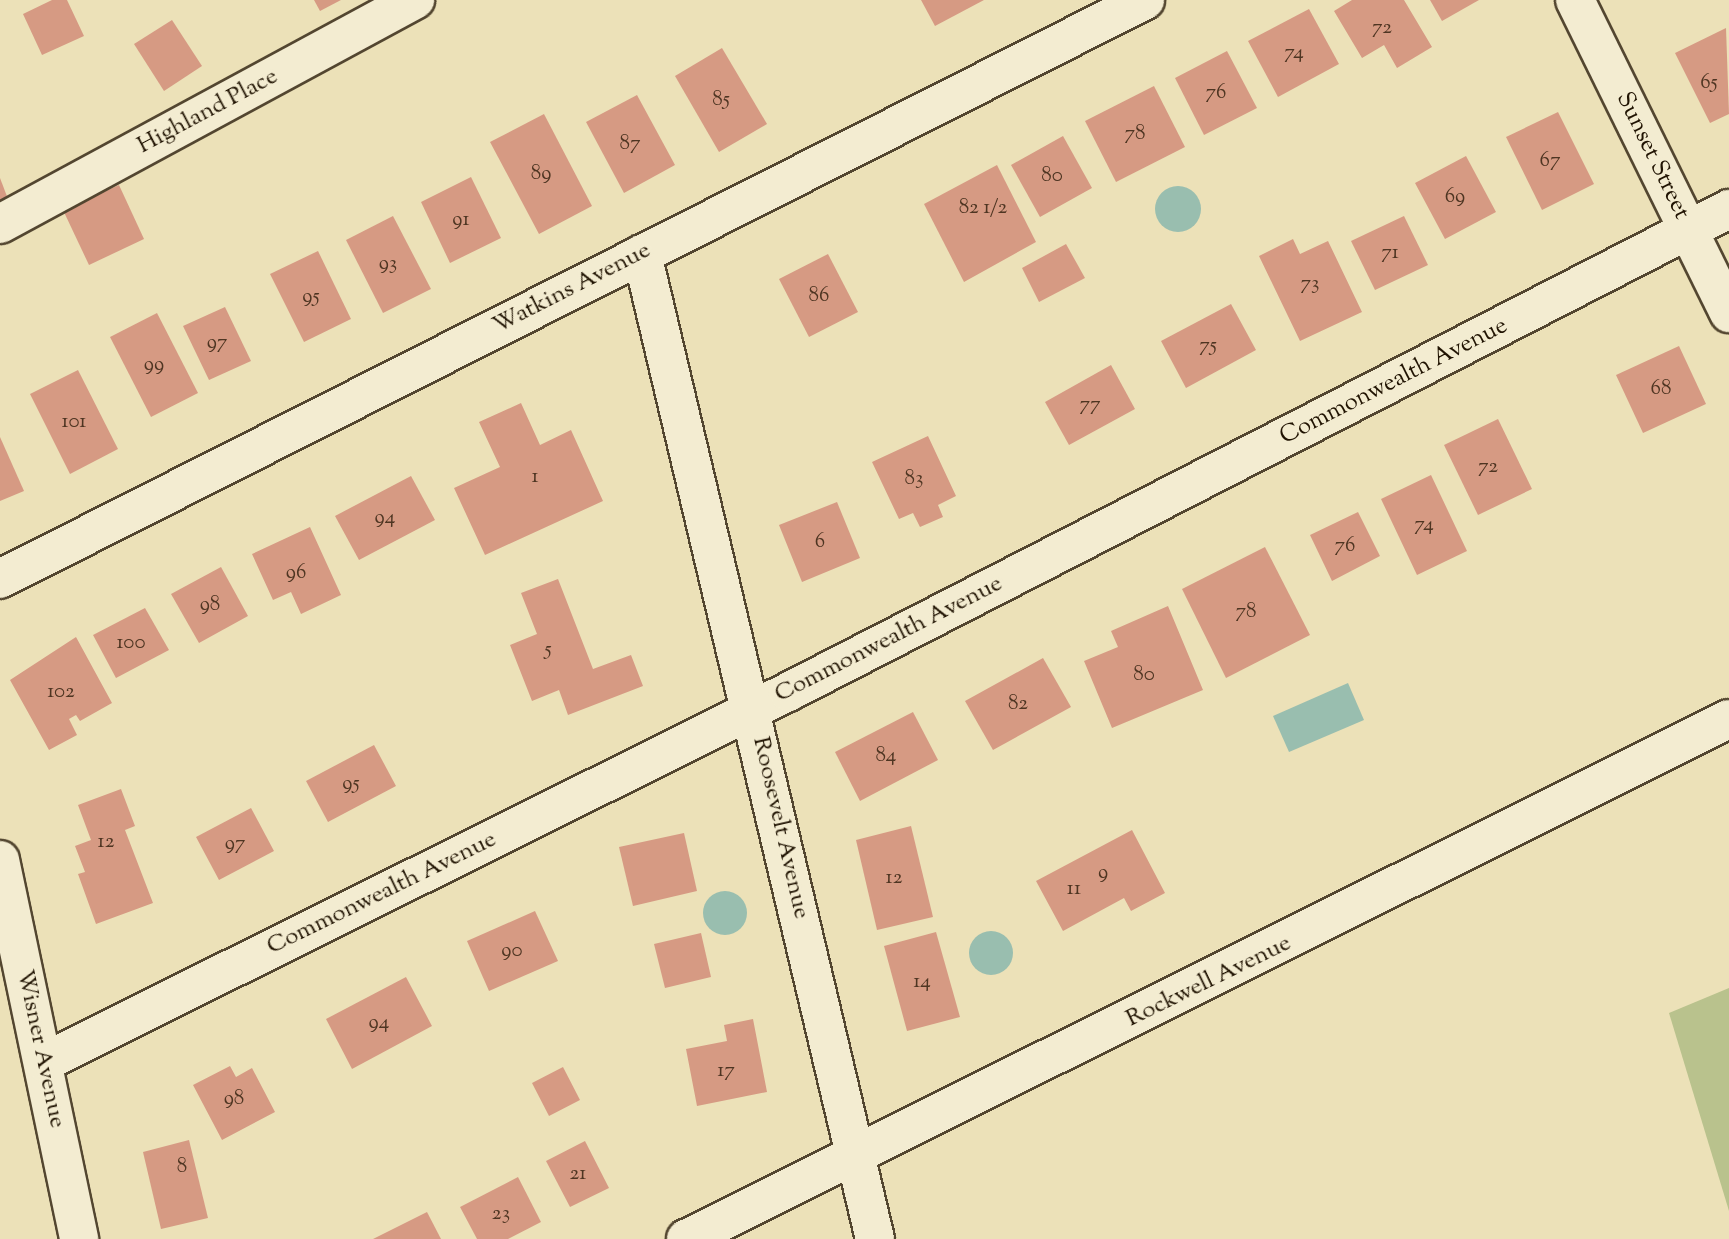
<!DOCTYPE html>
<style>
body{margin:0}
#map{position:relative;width:1729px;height:1239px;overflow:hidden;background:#ece1b8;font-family:"Sorts Mill Goudy",serif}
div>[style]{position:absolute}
.green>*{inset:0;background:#b9c28d}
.water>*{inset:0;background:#99beaf}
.round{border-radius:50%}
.building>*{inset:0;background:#d69a83}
.roads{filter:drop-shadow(2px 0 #534630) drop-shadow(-2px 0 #534630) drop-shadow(0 2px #534630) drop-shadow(0 -2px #534630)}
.minor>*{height:38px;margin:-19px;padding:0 19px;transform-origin:19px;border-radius:19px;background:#f3ecd1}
span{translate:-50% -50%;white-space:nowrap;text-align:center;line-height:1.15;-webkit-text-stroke:6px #f3ecd1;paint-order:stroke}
.number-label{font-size:21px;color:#4e3522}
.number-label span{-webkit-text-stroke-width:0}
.street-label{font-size:24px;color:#201302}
</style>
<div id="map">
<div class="green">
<i style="clip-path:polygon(1729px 988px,1729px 1211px,1669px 1013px)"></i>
</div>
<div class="water">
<i class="round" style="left:1155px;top:186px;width:46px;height:46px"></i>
<i style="clip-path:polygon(1348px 683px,1364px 720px,1289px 752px,1273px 716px)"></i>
<i class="round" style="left:703px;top:891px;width:44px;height:44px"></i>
<i class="round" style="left:969px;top:931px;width:44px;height:44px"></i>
</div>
<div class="building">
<i style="clip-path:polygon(52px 0,67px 0,84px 36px,42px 55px,23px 14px)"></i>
<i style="clip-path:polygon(314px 0,341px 0,320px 11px)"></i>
<i style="clip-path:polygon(921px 0,984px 0,935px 26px)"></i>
<i style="clip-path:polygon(1352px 0,1404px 0,1432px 47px,1397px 68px,1384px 45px,1362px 58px,1334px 11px)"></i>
<i style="clip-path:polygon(1430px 0,1479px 0,1442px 21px)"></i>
<i style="clip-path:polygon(1309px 9px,1339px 64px,1278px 97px,1248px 41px)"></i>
<i style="clip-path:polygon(172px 20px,202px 66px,164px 91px,134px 44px)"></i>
<i style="clip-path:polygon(1726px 28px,1729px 114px,1710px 123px,1675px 53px)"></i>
<i style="clip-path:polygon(722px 48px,767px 124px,719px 152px,675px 76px)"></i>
<i style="clip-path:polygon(1227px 51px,1257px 108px,1204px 135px,1175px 78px)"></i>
<i style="clip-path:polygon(1154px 86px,1185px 147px,1116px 182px,1085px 121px)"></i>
<i style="clip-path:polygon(637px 95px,675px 165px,624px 193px,586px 122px)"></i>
<i style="clip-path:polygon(1558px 112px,1594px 184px,1542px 210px,1506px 137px)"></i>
<i style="clip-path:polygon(544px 114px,592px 206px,539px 234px,490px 142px)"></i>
<i style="clip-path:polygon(1063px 136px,1092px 188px,1040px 217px,1011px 165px)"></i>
<i style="clip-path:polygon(1466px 156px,1496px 212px,1445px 239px,1415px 183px)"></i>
<i style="clip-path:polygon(997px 165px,1036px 242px,964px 282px,924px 204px)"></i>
<i style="clip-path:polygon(471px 177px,501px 238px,450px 263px,421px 202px)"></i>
<i style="clip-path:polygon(0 178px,8px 199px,0 202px)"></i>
<i style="clip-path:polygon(119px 185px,144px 239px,89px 265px,63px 210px)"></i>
<i style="clip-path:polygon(393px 216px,431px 289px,383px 313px,346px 240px)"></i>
<i style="clip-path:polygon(1404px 216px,1428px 265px,1375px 290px,1351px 241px)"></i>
<i style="clip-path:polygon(1293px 239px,1300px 254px,1328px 241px,1362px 312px,1300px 341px,1259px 256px)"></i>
<i style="clip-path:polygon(1066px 244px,1085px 278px,1039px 302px,1022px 268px)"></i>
<i style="clip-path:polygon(318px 251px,351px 319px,304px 342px,270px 274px)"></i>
<i style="clip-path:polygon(828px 254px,858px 312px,809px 337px,779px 279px)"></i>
<i style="clip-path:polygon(1231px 304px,1256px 350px,1186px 388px,1161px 341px)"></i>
<i style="clip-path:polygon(225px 307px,251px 361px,209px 380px,183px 326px)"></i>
<i style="clip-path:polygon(157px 313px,198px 393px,151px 417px,110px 337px)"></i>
<i style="clip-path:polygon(1679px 346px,1706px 404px,1643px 433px,1616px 375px)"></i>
<i style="clip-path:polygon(1111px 365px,1135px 409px,1069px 445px,1045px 402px)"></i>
<i style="clip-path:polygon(78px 370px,118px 449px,70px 474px,30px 394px)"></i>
<i style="clip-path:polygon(521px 403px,540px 445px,571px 430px,603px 501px,485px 555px,454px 488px,500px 467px,479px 422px)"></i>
<i style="clip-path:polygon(1498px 419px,1532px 489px,1478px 515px,1444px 445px)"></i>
<i style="clip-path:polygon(928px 436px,956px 496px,938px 505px,943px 517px,920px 527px,913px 513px,899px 519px,872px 462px)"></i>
<i style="clip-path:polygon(0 437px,24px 491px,0 501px)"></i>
<i style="clip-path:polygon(1431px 475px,1467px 551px,1417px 575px,1381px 499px)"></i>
<i style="clip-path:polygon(411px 476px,435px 520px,359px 560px,335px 516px)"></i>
<i style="clip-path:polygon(837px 502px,860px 558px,802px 582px,779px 525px)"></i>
<i style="clip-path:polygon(1358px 512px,1380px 556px,1332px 581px,1310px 535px)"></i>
<i style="clip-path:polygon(310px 527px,341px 595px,301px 614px,291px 592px,273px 600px,252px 554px)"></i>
<i style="clip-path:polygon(1265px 547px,1310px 635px,1226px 678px,1182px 589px)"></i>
<i style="clip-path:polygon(221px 567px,248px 616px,199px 643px,171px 594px)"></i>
<i style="clip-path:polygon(558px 579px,593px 669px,631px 655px,643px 686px,568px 715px,559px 690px,532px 701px,510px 645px,537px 634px,521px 593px)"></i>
<i style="clip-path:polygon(1168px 606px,1203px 690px,1112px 728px,1084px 661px,1118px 647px,1111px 631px)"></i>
<i style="clip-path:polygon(145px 608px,169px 650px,116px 678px,93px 635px)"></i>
<i style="clip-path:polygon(76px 637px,112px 703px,80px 721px,76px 715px,69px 719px,77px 735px,49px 750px,10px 680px)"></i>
<i style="clip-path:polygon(1043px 658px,1071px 707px,993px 750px,965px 701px)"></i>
<i style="clip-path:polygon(913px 712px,938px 760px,860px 801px,835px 752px)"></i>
<i style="clip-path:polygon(374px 745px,396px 786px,328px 822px,306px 781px)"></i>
<i style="clip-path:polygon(121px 789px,135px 826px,125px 830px,153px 903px,96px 924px,78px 874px,85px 872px,75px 846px,91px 840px,78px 805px)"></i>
<i style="clip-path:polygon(251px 808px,274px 851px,219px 880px,196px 837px)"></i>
<i style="clip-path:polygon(911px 826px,933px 917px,877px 930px,856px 840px)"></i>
<i style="clip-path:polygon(1132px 830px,1165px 893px,1131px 911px,1124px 898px,1063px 931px,1036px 881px)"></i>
<i style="clip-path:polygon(684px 833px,697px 891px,633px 906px,619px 847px)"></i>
<i style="clip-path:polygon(535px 911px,558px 961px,489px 991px,467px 941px)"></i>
<i style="clip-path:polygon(936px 932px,960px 1017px,907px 1031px,884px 946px)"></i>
<i style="clip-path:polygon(701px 933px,711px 977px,665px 988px,654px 944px)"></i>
<i style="clip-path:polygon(406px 977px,432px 1026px,352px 1069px,326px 1019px)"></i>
<i style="clip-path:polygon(753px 1019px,767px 1092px,697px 1106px,686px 1049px,727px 1041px,724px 1025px)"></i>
<i style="clip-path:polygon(230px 1066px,236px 1077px,252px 1068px,275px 1112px,222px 1140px,193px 1085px)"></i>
<i style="clip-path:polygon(563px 1067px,580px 1100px,549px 1116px,532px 1083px)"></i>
<i style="clip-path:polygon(189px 1140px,208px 1218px,161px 1229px,143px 1152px)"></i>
<i style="clip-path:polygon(585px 1141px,609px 1188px,570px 1207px,546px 1161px)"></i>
<i style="clip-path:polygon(518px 1177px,541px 1222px,508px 1239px,477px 1239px,460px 1207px)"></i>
<i style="clip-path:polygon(427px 1212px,441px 1239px,373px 1239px)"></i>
</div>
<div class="roads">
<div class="minor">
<i style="left:1575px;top:0;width:349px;rotate:63.8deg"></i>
<i style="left:0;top:224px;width:472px;rotate:-28.4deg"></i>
<i style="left:642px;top:254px;width:1012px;rotate:76.69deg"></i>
<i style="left:0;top:579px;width:1283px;rotate:-26.82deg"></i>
<i style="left:0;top:860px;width:387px;rotate:78.2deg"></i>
<i style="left:44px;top:1062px;width:831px;rotate:-26.44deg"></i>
<i style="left:788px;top:692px;width:1058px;rotate:-27.17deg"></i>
<i style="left:686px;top:1239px;width:1165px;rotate:-26.5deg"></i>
</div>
</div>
<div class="number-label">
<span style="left:1382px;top:28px">72</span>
<span style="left:1294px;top:53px">74</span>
<span style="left:1709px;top:83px">65</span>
<span style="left:1216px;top:93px">76</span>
<span style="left:721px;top:100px">85</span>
<span style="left:1135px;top:134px">78</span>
<span style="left:630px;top:144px">87</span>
<span style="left:1550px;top:161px">67</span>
<span style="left:541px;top:174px">89</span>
<span style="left:1052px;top:176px">80</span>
<span style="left:1455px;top:197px">69</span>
<span style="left:983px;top:208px">82 1/2</span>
<span style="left:461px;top:220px">91</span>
<span style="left:1390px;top:253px">71</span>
<span style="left:388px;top:264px">93</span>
<span style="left:1310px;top:284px">73</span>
<span style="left:819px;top:296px">86</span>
<span style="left:311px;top:297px">95</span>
<span style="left:217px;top:343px">97</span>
<span style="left:1208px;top:346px">75</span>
<span style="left:154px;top:365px">99</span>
<span style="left:1661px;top:389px">68</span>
<span style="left:1090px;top:405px">77</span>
<span style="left:74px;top:422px">101</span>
<span style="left:1488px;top:467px">72</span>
<span style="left:535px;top:477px">1</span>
<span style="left:914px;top:479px">83</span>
<span style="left:385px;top:518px">94</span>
<span style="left:1424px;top:525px">74</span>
<span style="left:820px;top:542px">6</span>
<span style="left:1345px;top:546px">76</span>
<span style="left:296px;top:573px">96</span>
<span style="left:210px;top:605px">98</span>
<span style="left:1246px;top:612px">78</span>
<span style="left:131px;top:643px">100</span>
<span style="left:548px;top:650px">5</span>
<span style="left:1144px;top:675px">80</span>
<span style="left:61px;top:692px">102</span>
<span style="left:1018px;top:704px">82</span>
<span style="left:886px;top:756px">84</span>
<span style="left:351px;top:784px">95</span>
<span style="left:106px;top:842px">12</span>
<span style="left:235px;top:844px">97</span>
<span style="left:1103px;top:873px">9</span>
<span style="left:894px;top:878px">12</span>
<span style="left:1074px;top:889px">11</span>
<span style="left:512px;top:951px">90</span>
<span style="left:922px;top:982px">14</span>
<span style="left:379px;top:1023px">94</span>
<span style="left:726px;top:1071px">17</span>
<span style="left:234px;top:1099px">98</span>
<span style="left:182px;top:1167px">8</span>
<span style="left:578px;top:1174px">21</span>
<span style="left:501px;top:1214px">23</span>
</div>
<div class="street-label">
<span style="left:208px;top:112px;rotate:-28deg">Highland Place</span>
<span style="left:1652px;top:156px;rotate:64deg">Sunset Street</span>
<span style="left:572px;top:289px;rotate:-27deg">Watkins Avenue</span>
<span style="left:1394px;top:382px;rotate:-27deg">Commonwealth Avenue</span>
<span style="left:889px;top:640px;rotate:-27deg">Commonwealth Avenue</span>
<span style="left:780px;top:828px;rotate:77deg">Roosevelt Avenue</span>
<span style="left:382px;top:894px;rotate:-26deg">Commonwealth Avenue</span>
<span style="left:1209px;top:982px;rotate:-26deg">Rockwell Avenue</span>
<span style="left:40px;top:1049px;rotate:78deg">Wisner Avenue</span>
</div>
</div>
